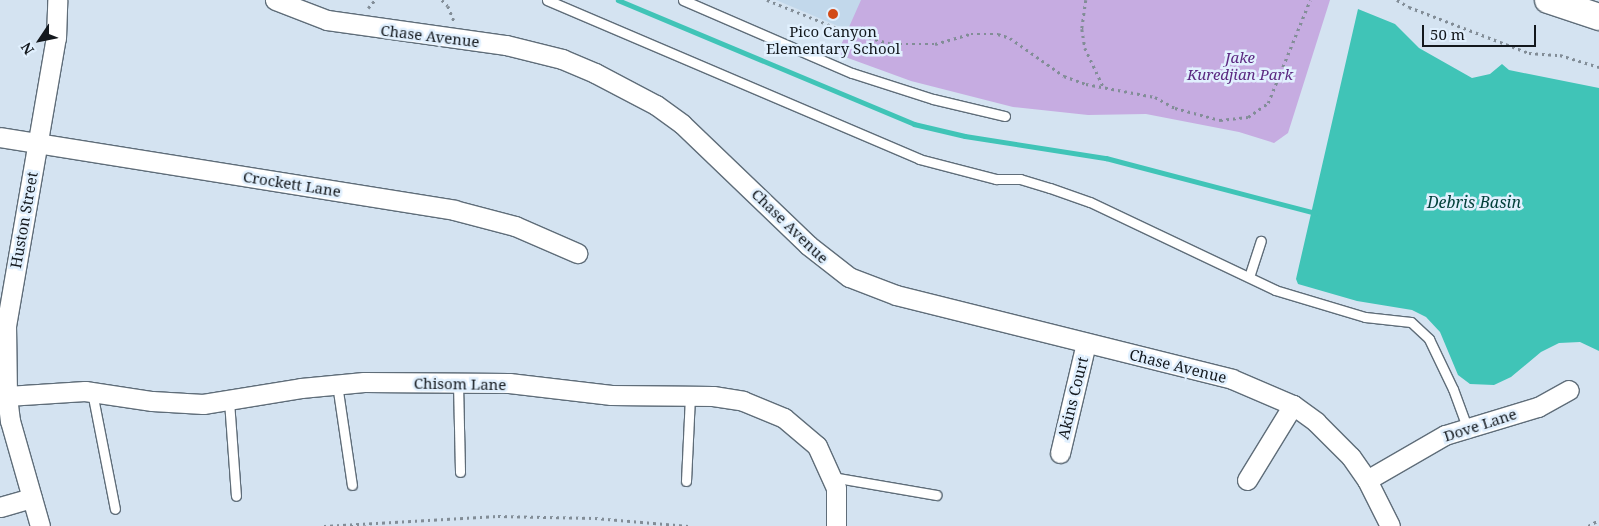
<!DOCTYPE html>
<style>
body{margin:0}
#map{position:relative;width:1599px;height:526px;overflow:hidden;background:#d4e3f1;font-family:"Noto Serif",serif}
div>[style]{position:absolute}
.built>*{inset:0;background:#c2d8eb}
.green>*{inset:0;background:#c6ace1}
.water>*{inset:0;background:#40c4b7}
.stream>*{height:4.5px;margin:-2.25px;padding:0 2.25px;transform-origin:2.25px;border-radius:2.25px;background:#40c4b7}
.path>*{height:2.5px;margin-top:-1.25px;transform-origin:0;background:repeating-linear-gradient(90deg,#828d97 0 2.5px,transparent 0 6.5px)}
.roads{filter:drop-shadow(1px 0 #5f6d79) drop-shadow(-1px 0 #5f6d79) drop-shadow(0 1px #5f6d79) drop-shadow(0 -1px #5f6d79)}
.lane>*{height:9px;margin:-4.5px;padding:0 4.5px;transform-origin:4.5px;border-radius:4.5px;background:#fff}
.street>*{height:19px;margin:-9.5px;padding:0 9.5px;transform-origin:9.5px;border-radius:9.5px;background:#fff}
.secondary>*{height:26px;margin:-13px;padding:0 13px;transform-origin:13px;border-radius:13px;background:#fff}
.dots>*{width:14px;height:14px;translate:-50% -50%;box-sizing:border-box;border:2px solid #e1f0fe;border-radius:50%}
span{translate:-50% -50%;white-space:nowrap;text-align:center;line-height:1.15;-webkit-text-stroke:5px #e1f0fe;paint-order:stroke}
.poi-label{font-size:15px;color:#13181d}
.street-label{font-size:15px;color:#13181d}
.park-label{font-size:15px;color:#5b2981;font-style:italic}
.water-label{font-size:16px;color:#013f39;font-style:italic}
.north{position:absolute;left:15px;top:15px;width:50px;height:50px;-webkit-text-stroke:4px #e1f0fe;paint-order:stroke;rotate:236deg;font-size:14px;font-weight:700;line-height:20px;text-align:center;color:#13181d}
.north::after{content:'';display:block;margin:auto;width:18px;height:22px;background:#13181d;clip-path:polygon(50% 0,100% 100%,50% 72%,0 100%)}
.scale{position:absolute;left:1422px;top:25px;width:114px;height:22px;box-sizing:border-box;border:2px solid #13181d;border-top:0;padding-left:6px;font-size:15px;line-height:18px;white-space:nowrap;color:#13181d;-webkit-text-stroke:4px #e1f0fe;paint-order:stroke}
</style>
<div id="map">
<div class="built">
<i style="clip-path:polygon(776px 0,863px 0,852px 27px,845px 29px)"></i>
</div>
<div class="green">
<i style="clip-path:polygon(861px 0,1330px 0,1288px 133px,1274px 143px,1239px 132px,1146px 114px,1088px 115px,1013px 107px,911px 81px,837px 54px)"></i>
</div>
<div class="water">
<i style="clip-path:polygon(1358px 9px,1395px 24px,1419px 48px,1472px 78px,1490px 74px,1502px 64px,1509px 70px,1599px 88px,1599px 351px,1580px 342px,1559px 343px,1541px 352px,1511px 377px,1494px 385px,1470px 384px,1458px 375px,1440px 332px,1426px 317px,1412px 310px,1357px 301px,1298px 284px,1296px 279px)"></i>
</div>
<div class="stream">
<i style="left:618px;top:0;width:321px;rotate:22.7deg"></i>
<i style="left:914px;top:124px;width:52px;rotate:13.2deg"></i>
<i style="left:965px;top:136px;width:143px;rotate:8.9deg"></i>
<i style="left:1106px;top:158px;width:217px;rotate:14.7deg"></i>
</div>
<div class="path">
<i style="left:442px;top:0;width:8px;rotate:45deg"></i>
<i style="left:448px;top:6px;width:16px;rotate:68deg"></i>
<i style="left:767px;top:0;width:83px;rotate:21.9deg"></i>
<i style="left:844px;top:31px;width:51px;rotate:14.9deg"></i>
<i style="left:893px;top:44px;width:42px"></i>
<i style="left:935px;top:44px;width:37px;rotate:-16deg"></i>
<i style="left:971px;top:34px;width:27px"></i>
<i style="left:998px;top:34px;width:13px;rotate:18deg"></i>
<i style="left:1010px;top:38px;width:66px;rotate:35.1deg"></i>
<i style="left:1064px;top:76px;width:23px;rotate:20deg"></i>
<i style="left:1086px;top:84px;width:70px;rotate:10.7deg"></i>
<i style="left:1155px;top:97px;width:23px;rotate:29deg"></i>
<i style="left:1175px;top:108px;width:47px;rotate:14.9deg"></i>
<i style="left:1220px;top:120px;width:28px;rotate:-6deg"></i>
<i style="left:1248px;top:117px;width:24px;rotate:-35deg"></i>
<i style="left:1268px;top:103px;width:111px;rotate:-67.8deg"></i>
<i style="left:1086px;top:0;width:29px;rotate:98deg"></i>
<i style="left:1082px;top:29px;width:19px;rotate:81deg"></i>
<i style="left:1085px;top:48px;width:44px;rotate:64.6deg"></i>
<i style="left:1397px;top:0;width:14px;rotate:30deg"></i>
<i style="left:1409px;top:7px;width:129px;rotate:21deg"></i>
<i style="left:1529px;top:53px;width:31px;rotate:4deg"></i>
<i style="left:1560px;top:55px;width:41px;rotate:17.1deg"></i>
<i style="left:368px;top:8px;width:11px;rotate:-49deg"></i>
<i style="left:324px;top:526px;width:174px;rotate:-3.3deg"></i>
<i style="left:498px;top:516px;width:97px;rotate:1.2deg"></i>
<i style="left:595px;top:518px;width:94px;rotate:4.9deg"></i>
<i style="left:1588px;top:526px;width:13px;rotate:-29deg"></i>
</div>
<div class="roads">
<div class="lane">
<i style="left:547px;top:0;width:405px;rotate:23.1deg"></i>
<i style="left:919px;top:159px;width:80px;rotate:14.6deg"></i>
<i style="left:996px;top:179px;width:24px"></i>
<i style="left:1020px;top:179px;width:31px;rotate:17deg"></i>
<i style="left:1050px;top:188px;width:42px;rotate:19.3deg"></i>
<i style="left:1090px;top:202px;width:205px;rotate:25.4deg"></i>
<i style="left:1275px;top:290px;width:94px;rotate:16.7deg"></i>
<i style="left:1365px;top:317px;width:46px;rotate:6.2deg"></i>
<i style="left:1411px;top:322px;width:25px;rotate:43deg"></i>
<i style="left:1429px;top:339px;width:55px;rotate:64.4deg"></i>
<i style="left:1453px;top:389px;width:40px;rotate:69.8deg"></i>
<i style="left:683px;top:0;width:184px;rotate:23.4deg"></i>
<i style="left:852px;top:73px;width:85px;rotate:17.8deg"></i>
<i style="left:933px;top:99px;width:74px;rotate:13.3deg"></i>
<i style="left:1249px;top:277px;width:38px;rotate:-72deg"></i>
<i style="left:458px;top:383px;width:89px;rotate:88.7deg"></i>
<i style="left:337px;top:384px;width:102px;rotate:81.6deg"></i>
<i style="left:92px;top:392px;width:119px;rotate:78.9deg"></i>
<i style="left:229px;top:401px;width:95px;rotate:85.8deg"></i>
<i style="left:832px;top:477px;width:106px;rotate:9.8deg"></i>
<i style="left:686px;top:481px;width:85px;rotate:-87.3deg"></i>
</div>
<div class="street">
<i style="left:275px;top:0;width:56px;rotate:21deg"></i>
<i style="left:327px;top:20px;width:181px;rotate:8deg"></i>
<i style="left:506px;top:45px;width:58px;rotate:14deg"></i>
<i style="left:562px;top:59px;width:36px;rotate:23deg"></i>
<i style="left:595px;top:73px;width:69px;rotate:27.7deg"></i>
<i style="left:656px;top:105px;width:32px;rotate:36deg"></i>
<i style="left:682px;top:124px;width:175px;rotate:43.8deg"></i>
<i style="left:808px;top:245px;width:52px;rotate:38deg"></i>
<i style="left:849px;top:277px;width:50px;rotate:21deg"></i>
<i style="left:896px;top:295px;width:346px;rotate:14deg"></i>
<i style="left:1232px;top:379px;width:66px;rotate:23.1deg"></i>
<i style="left:1293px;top:405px;width:29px;rotate:36deg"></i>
<i style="left:1316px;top:422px;width:49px;rotate:45deg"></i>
<i style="left:1351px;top:457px;width:28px;rotate:55deg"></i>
<i style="left:1367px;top:480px;width:51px;rotate:63.4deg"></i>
<i style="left:0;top:137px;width:460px;rotate:9.1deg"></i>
<i style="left:454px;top:210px;width:63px;rotate:14.7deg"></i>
<i style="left:515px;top:226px;width:68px;rotate:23.5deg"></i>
<i style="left:7px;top:396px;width:78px;rotate:-3.7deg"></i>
<i style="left:85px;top:391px;width:68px;rotate:8.5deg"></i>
<i style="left:152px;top:401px;width:51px;rotate:3.4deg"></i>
<i style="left:203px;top:404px;width:99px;rotate:-9.3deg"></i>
<i style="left:301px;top:388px;width:63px;rotate:-5.4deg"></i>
<i style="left:364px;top:382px;width:145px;rotate:0.4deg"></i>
<i style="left:509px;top:383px;width:103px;rotate:6.7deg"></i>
<i style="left:611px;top:395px;width:102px;rotate:0.6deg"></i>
<i style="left:713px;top:396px;width:30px;rotate:9deg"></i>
<i style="left:743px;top:401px;width:44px;rotate:22.5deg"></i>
<i style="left:784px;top:418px;width:43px;rotate:40.3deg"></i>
<i style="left:817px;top:446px;width:46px;rotate:65.7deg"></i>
<i style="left:836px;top:488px;width:38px;rotate:90deg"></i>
<i style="left:1060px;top:453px;width:113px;rotate:-76.7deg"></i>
<i style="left:1247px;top:480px;width:88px;rotate:-58.5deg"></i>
<i style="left:1367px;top:480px;width:90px;rotate:-30deg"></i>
<i style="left:1445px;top:435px;width:97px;rotate:-16.8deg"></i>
<i style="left:1538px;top:407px;width:35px;rotate:-29deg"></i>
<i style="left:0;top:507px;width:33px;rotate:-16deg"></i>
<i style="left:40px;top:526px;width:109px;rotate:-105.9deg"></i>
<i style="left:10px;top:421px;width:25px;rotate:-97deg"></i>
<i style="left:7px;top:396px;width:70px;rotate:-90.8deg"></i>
<i style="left:6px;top:326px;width:292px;rotate:-80.2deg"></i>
<i style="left:56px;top:38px;width:38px;rotate:-88deg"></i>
</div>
<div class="secondary">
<i style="left:1548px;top:0;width:54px;rotate:18.4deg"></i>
</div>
</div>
<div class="dots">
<i style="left:833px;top:14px;background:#d24b18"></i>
</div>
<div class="poi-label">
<span style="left:833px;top:40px">Pico Canyon<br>Elementary School</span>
</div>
<div class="street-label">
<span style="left:430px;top:36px;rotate:7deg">Chase Avenue</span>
<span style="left:292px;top:184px;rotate:9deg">Crockett Lane</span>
<span style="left:24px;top:220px;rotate:-80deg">Huston Street</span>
<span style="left:790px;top:226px;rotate:44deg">Chase Avenue</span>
<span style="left:1178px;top:366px;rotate:14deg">Chase Avenue</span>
<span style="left:460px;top:384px;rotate:1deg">Chisom Lane</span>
<span style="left:1073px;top:398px;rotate:-76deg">Akins Court</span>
<span style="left:1480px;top:425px;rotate:-18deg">Dove Lane</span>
</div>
<div class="park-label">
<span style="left:1240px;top:66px">Jake<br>Kuredjian Park</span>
</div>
<div class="water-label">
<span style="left:1474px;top:202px">Debris Basin</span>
</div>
<div class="north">N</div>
<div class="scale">50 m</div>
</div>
